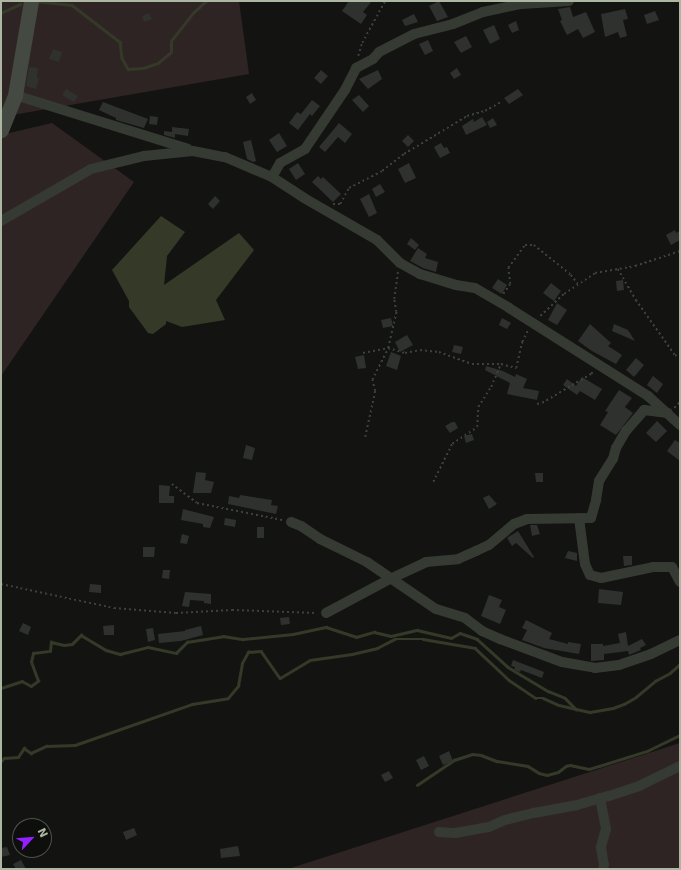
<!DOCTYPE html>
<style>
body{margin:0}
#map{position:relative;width:681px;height:870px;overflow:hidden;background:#131412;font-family:"DejaVu Sans",sans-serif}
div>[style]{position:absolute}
.green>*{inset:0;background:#2f2424}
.water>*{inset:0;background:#343928}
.stream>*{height:2.5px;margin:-1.25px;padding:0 1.25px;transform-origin:1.25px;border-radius:1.25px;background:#343928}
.building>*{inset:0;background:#2e312d}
.path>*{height:1.5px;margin-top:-0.75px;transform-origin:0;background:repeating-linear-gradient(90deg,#3c4139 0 2px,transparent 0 5px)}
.street>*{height:10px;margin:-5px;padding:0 5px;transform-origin:5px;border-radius:5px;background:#353a33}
.secondary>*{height:15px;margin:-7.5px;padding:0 7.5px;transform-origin:7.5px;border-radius:7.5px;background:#444a41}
span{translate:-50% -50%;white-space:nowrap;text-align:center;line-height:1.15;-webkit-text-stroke:3px #0e0f0d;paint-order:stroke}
.frame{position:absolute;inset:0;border:2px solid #acb6a3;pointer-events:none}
.north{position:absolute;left:12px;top:818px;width:40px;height:40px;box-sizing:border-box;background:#0e0f0d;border:1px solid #4d5249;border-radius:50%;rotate:64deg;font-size:11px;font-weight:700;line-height:16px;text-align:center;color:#acb6a3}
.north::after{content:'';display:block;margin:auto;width:14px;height:18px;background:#9220ff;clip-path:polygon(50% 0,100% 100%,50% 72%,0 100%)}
</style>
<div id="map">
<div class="green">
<i style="clip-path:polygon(1px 1px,239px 1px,249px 74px,1px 117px)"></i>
<i style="clip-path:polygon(52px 123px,134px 182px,1px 376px,1px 135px)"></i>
<i style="clip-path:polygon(680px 743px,680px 869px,288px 869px)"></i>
</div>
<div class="water">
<i style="clip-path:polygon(161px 216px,185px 232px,167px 256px,164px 285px,239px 233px,254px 250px,216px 300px,225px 320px,182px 327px,166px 321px,166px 324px,153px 334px,148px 333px,129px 307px,129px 301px,112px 270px)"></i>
</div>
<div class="stream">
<i style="left:35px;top:1px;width:37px;rotate:6deg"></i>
<i style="left:72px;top:5px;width:61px;rotate:37.6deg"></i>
<i style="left:120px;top:42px;width:16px;rotate:83deg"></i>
<i style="left:122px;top:58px;width:13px;rotate:61deg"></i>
<i style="left:128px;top:69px;width:15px;rotate:-4deg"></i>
<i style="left:143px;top:68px;width:16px;rotate:-18deg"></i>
<i style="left:158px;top:63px;width:17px;rotate:-40deg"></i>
<i style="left:171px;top:52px;width:11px;rotate:-90deg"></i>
<i style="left:171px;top:41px;width:36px;rotate:-52deg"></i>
<i style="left:193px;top:13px;width:18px;rotate:-43deg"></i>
<i style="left:1px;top:13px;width:21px;rotate:-25deg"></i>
<i style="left:1px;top:688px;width:22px;rotate:-18deg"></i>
<i style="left:22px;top:681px;width:10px;rotate:29deg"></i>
<i style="left:31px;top:686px;width:9px;rotate:-36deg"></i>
<i style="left:38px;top:681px;width:20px;rotate:-110deg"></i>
<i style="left:31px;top:662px;width:9px;rotate:-77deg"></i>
<i style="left:33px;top:653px;width:17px;rotate:-7deg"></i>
<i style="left:50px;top:651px;width:9px;rotate:-84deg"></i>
<i style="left:51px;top:642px;width:13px;rotate:13deg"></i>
<i style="left:64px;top:645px;width:8px;rotate:-7deg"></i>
<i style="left:72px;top:644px;width:13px;rotate:-45deg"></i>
<i style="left:81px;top:635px;width:29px;rotate:31deg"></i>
<i style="left:106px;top:650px;width:15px;rotate:16deg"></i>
<i style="left:120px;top:654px;width:29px;rotate:-14deg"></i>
<i style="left:148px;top:647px;width:29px;rotate:12deg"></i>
<i style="left:176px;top:653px;width:16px;rotate:-45deg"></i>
<i style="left:187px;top:642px;width:36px;rotate:-9deg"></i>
<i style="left:223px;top:636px;width:20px;rotate:9deg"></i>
<i style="left:243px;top:639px;width:50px;rotate:-5.7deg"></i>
<i style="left:293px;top:634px;width:34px;rotate:-12deg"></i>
<i style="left:326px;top:627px;width:32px;rotate:18deg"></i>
<i style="left:356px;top:637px;width:19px;rotate:-16deg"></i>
<i style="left:374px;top:632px;width:17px;rotate:13deg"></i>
<i style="left:391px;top:636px;width:27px;rotate:-13deg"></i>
<i style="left:417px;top:630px;width:35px;rotate:13deg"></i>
<i style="left:451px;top:638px;width:10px;rotate:-29deg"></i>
<i style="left:460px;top:633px;width:18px;rotate:19deg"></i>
<i style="left:477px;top:639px;width:42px;rotate:42.1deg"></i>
<i style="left:508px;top:667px;width:47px;rotate:31deg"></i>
<i style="left:548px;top:691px;width:18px;rotate:22deg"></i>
<i style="left:565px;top:698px;width:16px;rotate:45deg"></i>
<i style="left:1px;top:761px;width:4px;rotate:-45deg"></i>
<i style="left:4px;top:758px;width:14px;rotate:-4deg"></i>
<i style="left:18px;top:757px;width:11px;rotate:-56deg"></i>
<i style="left:24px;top:748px;width:9px;rotate:36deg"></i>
<i style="left:31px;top:753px;width:17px;rotate:-25deg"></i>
<i style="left:46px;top:746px;width:29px;rotate:-2deg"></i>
<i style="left:75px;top:745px;width:124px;rotate:-19.3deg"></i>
<i style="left:192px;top:704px;width:36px;rotate:-9deg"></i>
<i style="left:228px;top:698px;width:16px;rotate:-50deg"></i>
<i style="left:238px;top:686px;width:23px;rotate:-80deg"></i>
<i style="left:242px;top:663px;width:13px;rotate:-61deg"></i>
<i style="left:248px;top:652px;width:13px;rotate:-4deg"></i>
<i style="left:261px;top:651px;width:33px;rotate:55deg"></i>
<i style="left:280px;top:678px;width:35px;rotate:-31deg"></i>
<i style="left:310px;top:660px;width:42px;rotate:-8.1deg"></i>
<i style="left:352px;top:654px;width:26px;rotate:-13deg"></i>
<i style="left:377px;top:648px;width:20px;rotate:-27deg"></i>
<i style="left:395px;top:639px;width:28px"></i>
<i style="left:423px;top:639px;width:53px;rotate:9.8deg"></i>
<i style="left:475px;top:648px;width:47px;rotate:43.3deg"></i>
<i style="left:509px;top:680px;width:32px;rotate:34deg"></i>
<i style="left:536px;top:698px;width:7px"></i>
<i style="left:543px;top:698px;width:17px;rotate:24deg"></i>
<i style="left:559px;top:705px;width:32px;rotate:13deg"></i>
<i style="left:590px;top:712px;width:23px;rotate:-10deg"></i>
<i style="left:613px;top:708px;width:12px;rotate:-20deg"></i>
<i style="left:624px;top:704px;width:14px;rotate:-30deg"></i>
<i style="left:636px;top:697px;width:25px;rotate:-40deg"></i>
<i style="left:655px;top:681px;width:17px;rotate:-28deg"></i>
<i style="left:670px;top:673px;width:13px;rotate:-42deg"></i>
<i style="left:417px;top:785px;width:45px;rotate:-34deg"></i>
<i style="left:454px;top:760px;width:19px;rotate:-18deg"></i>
<i style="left:472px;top:754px;width:9px;rotate:6deg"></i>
<i style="left:481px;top:755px;width:17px;rotate:21deg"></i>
<i style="left:497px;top:761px;width:31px;rotate:9deg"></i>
<i style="left:528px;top:766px;width:13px;rotate:32deg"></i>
<i style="left:539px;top:773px;width:8px;rotate:14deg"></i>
<i style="left:547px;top:775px;width:11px;rotate:-15deg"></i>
<i style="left:558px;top:772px;width:10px;rotate:-37deg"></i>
<i style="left:566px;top:766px;width:4px;rotate:-14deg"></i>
<i style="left:570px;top:765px;width:19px;rotate:12deg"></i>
<i style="left:589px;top:769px;width:10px;rotate:-17deg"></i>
<i style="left:599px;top:766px;width:50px;rotate:-17.4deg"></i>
<i style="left:647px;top:751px;width:37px;rotate:-26deg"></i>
</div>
<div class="building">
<i style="clip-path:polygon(349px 1px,372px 1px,363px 12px,367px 15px,361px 24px,342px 11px)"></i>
<i style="clip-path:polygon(439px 1px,448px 17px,437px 21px,429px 6px)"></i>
<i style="clip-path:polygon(570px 7px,573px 17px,586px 12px,595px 32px,583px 38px,578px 29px,567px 35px,560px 21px,562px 20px,558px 9px)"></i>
<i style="clip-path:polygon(625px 9px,628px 19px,623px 20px,627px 36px,620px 38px,618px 32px,605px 37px,601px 14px)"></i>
<i style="clip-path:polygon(655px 11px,659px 20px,647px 24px,644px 15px)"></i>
<i style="clip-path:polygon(149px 13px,152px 19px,144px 22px,142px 16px)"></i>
<i style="clip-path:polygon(414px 14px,418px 22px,405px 26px,402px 20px)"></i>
<i style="clip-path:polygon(516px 21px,519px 30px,512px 33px,508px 25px)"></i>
<i style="clip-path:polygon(494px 25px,500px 39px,490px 44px,483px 30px)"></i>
<i style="clip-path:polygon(466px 36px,472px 47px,461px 53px,454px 42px)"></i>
<i style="clip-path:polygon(428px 40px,433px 51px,425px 55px,419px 44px)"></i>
<i style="clip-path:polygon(53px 49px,62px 52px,59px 62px,49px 59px)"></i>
<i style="clip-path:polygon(29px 67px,38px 68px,37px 78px,39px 78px,36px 89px,26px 86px)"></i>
<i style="clip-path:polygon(457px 68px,461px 75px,454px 79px,450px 73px)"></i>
<i style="clip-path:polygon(321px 70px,328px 76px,321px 84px,314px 78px)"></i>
<i style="clip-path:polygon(378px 70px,382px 79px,368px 89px,359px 79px)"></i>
<i style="clip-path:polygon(66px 89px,78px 96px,74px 102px,62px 95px)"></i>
<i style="clip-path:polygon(518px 89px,523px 95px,509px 104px,504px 98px)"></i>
<i style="clip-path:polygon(252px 93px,256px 100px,250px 104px,246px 97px)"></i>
<i style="clip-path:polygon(359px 95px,369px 106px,363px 112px,352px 100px)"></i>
<i style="clip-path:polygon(312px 100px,320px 106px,312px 116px,310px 114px,298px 130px,289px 123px,297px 112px,301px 114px)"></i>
<i style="clip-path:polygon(103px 102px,148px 119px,144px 128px,116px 120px,116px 118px,99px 110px)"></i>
<i style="clip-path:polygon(150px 116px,158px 117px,157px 125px,149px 124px)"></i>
<i style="clip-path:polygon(482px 117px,487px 125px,466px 135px,462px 126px,473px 119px,474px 122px)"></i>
<i style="clip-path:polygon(493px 118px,497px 125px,490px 128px,487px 122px)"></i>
<i style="clip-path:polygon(339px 123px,352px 134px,345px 143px,338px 137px,325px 152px,319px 147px)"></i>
<i style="clip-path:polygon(172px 127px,189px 129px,188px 136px,175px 134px,175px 138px,164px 135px,164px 131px,172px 132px)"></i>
<i style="clip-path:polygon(279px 133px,287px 146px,277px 152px,269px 140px)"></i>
<i style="clip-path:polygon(408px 135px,414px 141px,408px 147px,402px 141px)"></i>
<i style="clip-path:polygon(251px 140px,256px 161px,253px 162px,247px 159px,243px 142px)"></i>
<i style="clip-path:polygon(441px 143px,444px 148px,447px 147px,450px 153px,440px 158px,434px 147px)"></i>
<i style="clip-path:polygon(298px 163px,305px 174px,296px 180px,289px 169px)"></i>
<i style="clip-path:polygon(409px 163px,416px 178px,405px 183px,398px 169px)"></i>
<i style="clip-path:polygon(318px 176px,321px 179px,323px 177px,341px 194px,333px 202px,312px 182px)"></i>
<i style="clip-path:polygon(380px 184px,385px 192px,376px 197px,372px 189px)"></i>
<i style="clip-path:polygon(369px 194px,377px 213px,369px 217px,360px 199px)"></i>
<i style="clip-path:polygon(215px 196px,220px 201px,213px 209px,208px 204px)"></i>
<i style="clip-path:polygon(675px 230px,676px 233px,680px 231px,680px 240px,671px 245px,666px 235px)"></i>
<i style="clip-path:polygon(411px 238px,419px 245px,415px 250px,407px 244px)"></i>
<i style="clip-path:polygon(418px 248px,427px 254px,425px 258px,438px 262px,436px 272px,423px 268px,410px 261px)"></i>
<i style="clip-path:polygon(498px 279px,507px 285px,502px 294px,492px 288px)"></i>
<i style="clip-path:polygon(623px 280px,624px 290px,617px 291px,616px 281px)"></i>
<i style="clip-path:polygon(551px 283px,561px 291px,554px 301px,543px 293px)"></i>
<i style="clip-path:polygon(557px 303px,567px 310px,557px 325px,548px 320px)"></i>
<i style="clip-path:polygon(391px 318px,393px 326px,383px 328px,381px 320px)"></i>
<i style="clip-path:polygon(502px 318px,511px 323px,507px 329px,499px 325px)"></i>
<i style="clip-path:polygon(590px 324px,611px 343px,608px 346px,622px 355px,616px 364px,592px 351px,578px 341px)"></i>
<i style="clip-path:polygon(614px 324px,628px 330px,635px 341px,612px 331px)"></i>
<i style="clip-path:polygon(407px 335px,413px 345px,400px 352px,395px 342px)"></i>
<i style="clip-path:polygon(454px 345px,463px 347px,461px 354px,452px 352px)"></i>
<i style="clip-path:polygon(391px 352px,401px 356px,397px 370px,386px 366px)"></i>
<i style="clip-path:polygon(364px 355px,366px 368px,358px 369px,355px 357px)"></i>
<i style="clip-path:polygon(636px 358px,644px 365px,634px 377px,626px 370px)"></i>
<i style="clip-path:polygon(486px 366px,503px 371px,515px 377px,516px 374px,527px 379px,523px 388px,539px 391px,537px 400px,507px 394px,510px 383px,485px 370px)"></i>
<i style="clip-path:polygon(653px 376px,663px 384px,657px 393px,647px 385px)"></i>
<i style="clip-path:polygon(582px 377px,602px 389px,595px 400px,580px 391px,577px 395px,563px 385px,567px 379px,576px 386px)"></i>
<i style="clip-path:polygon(619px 390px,632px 398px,625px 407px,633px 413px,616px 435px,600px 425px,608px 412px,605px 411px)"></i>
<i style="clip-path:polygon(657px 421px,667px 431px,656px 442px,646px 433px)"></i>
<i style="clip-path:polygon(452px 422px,455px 422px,458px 428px,450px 433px,445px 426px)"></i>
<i style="clip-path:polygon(472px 434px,474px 440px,466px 443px,464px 436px)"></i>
<i style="clip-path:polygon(675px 440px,680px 443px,680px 461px,667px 451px)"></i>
<i style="clip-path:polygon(246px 445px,255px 448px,252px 460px,243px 458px)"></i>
<i style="clip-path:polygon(196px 472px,206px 473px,205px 480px,214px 482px,211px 493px,193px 493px)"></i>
<i style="clip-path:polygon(535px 473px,543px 473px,543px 482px,536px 482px)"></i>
<i style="clip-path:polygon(159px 485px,170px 486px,169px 496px,174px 496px,174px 503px,159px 503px)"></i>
<i style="clip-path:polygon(240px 495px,272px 500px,271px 505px,278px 506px,276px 514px,228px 504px,229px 496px,239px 498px)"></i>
<i style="clip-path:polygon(489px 495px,497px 504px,489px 509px,483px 498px)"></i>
<i style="clip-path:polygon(183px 509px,214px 517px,210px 528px,203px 527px,203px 524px,181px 520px)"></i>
<i style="clip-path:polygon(225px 518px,236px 520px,235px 527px,224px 525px)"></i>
<i style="clip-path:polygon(530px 525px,537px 525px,540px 534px,532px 536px)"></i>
<i style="clip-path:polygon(257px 527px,264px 527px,264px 538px,257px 538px)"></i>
<i style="clip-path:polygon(518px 531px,534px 557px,533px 558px,516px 543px,512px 546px,507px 538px)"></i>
<i style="clip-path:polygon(182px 534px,189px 536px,187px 544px,180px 543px)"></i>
<i style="clip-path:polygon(143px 547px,155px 547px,154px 557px,143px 557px)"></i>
<i style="clip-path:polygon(568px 551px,577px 553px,577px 561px,565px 558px)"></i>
<i style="clip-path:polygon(623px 556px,632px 556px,632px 565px,624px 566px)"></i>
<i style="clip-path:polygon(163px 570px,170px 570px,169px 579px,162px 578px)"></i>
<i style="clip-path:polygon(90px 584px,101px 585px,101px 593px,89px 592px)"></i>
<i style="clip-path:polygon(599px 589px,623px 592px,621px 605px,598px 603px)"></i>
<i style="clip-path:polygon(185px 592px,211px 594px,211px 604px,204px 603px,204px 601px,190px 600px,189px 607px,182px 606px)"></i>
<i style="clip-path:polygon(489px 595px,502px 600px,499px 607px,506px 610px,500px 624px,481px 616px)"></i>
<i style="clip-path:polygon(289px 617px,290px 624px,281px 625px,280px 618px)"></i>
<i style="clip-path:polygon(526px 620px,552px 633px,549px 639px,568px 644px,568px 642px,581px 644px,579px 654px,544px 648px,522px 640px,527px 630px,522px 628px)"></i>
<i style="clip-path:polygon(23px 623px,31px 627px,28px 635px,19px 631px)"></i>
<i style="clip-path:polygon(114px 625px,114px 635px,104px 635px,103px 626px)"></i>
<i style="clip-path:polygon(201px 626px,203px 635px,181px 641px,159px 643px,158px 634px,185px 631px,185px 630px)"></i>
<i style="clip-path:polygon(153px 628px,155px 640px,148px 642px,146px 629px)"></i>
<i style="clip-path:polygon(626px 632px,628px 646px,642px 639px,646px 645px,640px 648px,641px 650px,629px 655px,628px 651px,604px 654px,604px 660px,591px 661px,591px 644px,603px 644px,603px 646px,620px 643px,618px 634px)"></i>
<i style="clip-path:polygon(513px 660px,544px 672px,542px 678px,521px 670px,520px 672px,514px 670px,515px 667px,511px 666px)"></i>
<i style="clip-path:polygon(449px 751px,453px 761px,443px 765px,439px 756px)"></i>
<i style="clip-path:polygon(424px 756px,429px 766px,421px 770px,416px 760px)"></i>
<i style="clip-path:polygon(389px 771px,393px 778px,385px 782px,381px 775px)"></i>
<i style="clip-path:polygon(134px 828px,137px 835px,126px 840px,123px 832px)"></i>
<i style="clip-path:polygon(238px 846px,240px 856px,221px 858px,220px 849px)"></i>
<i style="clip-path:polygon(7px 847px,10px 855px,1px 857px,1px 848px)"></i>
<i style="clip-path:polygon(21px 860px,26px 869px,16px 869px,13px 864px)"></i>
</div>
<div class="path">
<i style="left:358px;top:56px;width:14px;rotate:-73deg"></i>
<i style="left:362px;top:43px;width:48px;rotate:-61.3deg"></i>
<i style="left:333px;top:204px;width:7px"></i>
<i style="left:340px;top:204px;width:18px;rotate:-61deg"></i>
<i style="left:349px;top:188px;width:37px;rotate:-27deg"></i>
<i style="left:382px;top:171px;width:28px;rotate:-38deg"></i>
<i style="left:404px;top:154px;width:74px;rotate:-31.1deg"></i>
<i style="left:467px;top:116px;width:19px;rotate:-16deg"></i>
<i style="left:485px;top:111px;width:18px;rotate:-29deg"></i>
<i style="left:618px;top:269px;width:36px;rotate:60deg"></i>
<i style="left:636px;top:300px;width:67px;rotate:54.7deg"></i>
<i style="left:675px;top:355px;width:6px;rotate:31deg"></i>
<i style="left:503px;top:294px;width:12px;rotate:-55deg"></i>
<i style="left:510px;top:284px;width:16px;rotate:-97deg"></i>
<i style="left:508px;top:268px;width:29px;rotate:-54deg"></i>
<i style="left:525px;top:245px;width:9px"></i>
<i style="left:534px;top:245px;width:48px;rotate:39deg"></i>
<i style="left:571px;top:275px;width:11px;rotate:52deg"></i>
<i style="left:540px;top:316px;width:33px;rotate:-43deg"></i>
<i style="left:564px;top:294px;width:37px;rotate:-34deg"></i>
<i style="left:595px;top:273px;width:41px;rotate:-9.9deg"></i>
<i style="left:635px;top:266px;width:47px;rotate:-18.4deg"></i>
<i style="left:363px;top:353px;width:25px;rotate:-11deg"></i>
<i style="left:388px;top:348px;width:18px;rotate:16deg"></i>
<i style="left:405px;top:353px;width:15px;rotate:-11deg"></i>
<i style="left:420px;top:350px;width:19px;rotate:6deg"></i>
<i style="left:439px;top:352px;width:35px;rotate:20deg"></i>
<i style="left:472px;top:364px;width:29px"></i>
<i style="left:537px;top:404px;width:5px;rotate:-11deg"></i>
<i style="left:542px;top:403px;width:57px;rotate:-30.6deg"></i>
<i style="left:591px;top:374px;width:4px;rotate:-56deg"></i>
<i style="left:674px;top:408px;width:8px;rotate:-45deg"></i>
<i style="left:365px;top:437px;width:47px;rotate:-77.7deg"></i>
<i style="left:375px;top:391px;width:11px;rotate:-105deg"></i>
<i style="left:372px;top:380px;width:36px;rotate:-63deg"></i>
<i style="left:388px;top:348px;width:37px;rotate:-77deg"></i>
<i style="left:396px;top:312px;width:13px;rotate:-99deg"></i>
<i style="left:394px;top:299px;width:27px;rotate:-82deg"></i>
<i style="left:433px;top:482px;width:42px;rotate:-63.4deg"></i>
<i style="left:452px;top:444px;width:30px;rotate:-34deg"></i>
<i style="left:477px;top:427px;width:20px;rotate:-87deg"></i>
<i style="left:478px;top:407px;width:24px;rotate:-57deg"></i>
<i style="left:491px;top:387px;width:25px;rotate:-67deg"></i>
<i style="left:501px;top:364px;width:16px;rotate:15deg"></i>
<i style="left:516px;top:368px;width:27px;rotate:-77deg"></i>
<i style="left:522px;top:342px;width:13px;rotate:-63deg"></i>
<i style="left:172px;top:484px;width:31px;rotate:37deg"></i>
<i style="left:197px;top:503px;width:87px;rotate:11.3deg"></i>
<i style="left:1px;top:584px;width:116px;rotate:12deg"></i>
<i style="left:114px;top:608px;width:62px;rotate:4.6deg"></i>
<i style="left:176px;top:613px;width:56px;rotate:-3.1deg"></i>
<i style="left:232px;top:610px;width:84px;rotate:2deg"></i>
</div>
<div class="street">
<i style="left:15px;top:95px;width:181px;rotate:17.3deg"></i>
<i style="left:272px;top:177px;width:16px;rotate:-60deg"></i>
<i style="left:280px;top:163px;width:29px;rotate:-29deg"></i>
<i style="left:305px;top:149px;width:71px;rotate:-55.9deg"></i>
<i style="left:345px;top:90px;width:25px;rotate:-63deg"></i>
<i style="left:356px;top:68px;width:19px;rotate:-28deg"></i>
<i style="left:373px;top:59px;width:9px;rotate:-49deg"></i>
<i style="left:379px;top:52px;width:39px;rotate:-27deg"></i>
<i style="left:414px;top:34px;width:40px;rotate:-14.4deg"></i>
<i style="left:453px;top:24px;width:32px;rotate:-22deg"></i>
<i style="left:483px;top:12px;width:39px;rotate:-12deg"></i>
<i style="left:521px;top:4px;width:48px;rotate:-3.6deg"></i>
<i style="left:1px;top:221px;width:104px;rotate:-30deg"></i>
<i style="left:91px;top:169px;width:55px;rotate:-13.8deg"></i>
<i style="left:144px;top:156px;width:49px;rotate:-5.8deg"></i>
<i style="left:193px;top:151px;width:33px;rotate:11deg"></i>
<i style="left:225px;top:157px;width:51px;rotate:23.1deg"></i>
<i style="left:272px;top:177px;width:38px;rotate:33deg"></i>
<i style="left:304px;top:198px;width:84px;rotate:29.9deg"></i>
<i style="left:377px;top:240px;width:33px;rotate:45deg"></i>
<i style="left:400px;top:263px;width:23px;rotate:29deg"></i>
<i style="left:420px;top:274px;width:38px;rotate:17deg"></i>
<i style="left:456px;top:285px;width:19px;rotate:9deg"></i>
<i style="left:475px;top:288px;width:39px;rotate:30deg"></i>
<i style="left:509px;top:308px;width:165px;rotate:32.3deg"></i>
<i style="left:648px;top:396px;width:43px;rotate:42.2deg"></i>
<i style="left:579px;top:518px;width:46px;rotate:82.6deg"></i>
<i style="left:585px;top:564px;width:12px;rotate:66deg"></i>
<i style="left:590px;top:575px;width:11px;rotate:15deg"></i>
<i style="left:601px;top:578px;width:53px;rotate:-11.9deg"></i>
<i style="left:653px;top:567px;width:19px"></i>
<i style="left:672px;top:567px;width:17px;rotate:62deg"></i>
<i style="left:291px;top:522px;width:11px;rotate:22deg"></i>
<i style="left:301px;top:526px;width:23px;rotate:34deg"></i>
<i style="left:320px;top:539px;width:52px;rotate:26.1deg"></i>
<i style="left:367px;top:562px;width:83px;rotate:34.3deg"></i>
<i style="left:436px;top:609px;width:30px;rotate:17deg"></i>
<i style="left:465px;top:618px;width:21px;rotate:37deg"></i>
<i style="left:482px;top:631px;width:20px;rotate:24deg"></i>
<i style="left:500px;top:639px;width:66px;rotate:20.4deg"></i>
<i style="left:562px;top:662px;width:34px;rotate:10deg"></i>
<i style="left:595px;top:668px;width:24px;rotate:-7deg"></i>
<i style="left:619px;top:665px;width:34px;rotate:-19deg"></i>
<i style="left:651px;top:654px;width:32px;rotate:-26deg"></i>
<i style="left:326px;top:613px;width:72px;rotate:-28deg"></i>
<i style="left:390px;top:579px;width:40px;rotate:-25deg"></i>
<i style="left:426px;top:562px;width:32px;rotate:-5deg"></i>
<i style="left:458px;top:559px;width:20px;rotate:-24deg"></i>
<i style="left:476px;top:551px;width:14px;rotate:-25deg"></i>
<i style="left:489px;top:545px;width:33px;rotate:-40deg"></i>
<i style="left:514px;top:524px;width:14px;rotate:-21deg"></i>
<i style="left:527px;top:519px;width:64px;rotate:-0.9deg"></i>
<i style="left:591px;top:518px;width:19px;rotate:-74deg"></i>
<i style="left:596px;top:500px;width:19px;rotate:-81deg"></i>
<i style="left:599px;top:481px;width:26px;rotate:-58deg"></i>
<i style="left:613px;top:459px;width:11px;rotate:-75deg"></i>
<i style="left:616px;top:448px;width:20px;rotate:-60deg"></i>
<i style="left:626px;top:431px;width:28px;rotate:-49deg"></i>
<i style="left:644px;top:410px;width:24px;rotate:7deg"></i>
<i style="left:600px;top:798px;width:32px;rotate:79deg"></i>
<i style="left:606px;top:829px;width:19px;rotate:106deg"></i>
<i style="left:601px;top:847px;width:18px;rotate:81deg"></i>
<i style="left:604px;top:865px;width:4px;rotate:104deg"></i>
<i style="left:439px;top:832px;width:16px;rotate:4deg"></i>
<i style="left:455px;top:833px;width:35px;rotate:-10deg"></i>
<i style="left:489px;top:827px;width:17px;rotate:-24deg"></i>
<i style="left:505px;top:820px;width:30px;rotate:-14deg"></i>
<i style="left:534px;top:813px;width:44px;rotate:-10.5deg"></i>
<i style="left:577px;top:805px;width:33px;rotate:-16deg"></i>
<i style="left:609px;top:796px;width:32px;rotate:-18deg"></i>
<i style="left:639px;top:786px;width:46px;rotate:-26deg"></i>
</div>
<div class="secondary">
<i style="left:1px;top:130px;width:38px;rotate:-68deg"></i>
<i style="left:15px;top:95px;width:95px;rotate:-80.3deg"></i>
</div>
<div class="frame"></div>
<div class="north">N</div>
</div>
